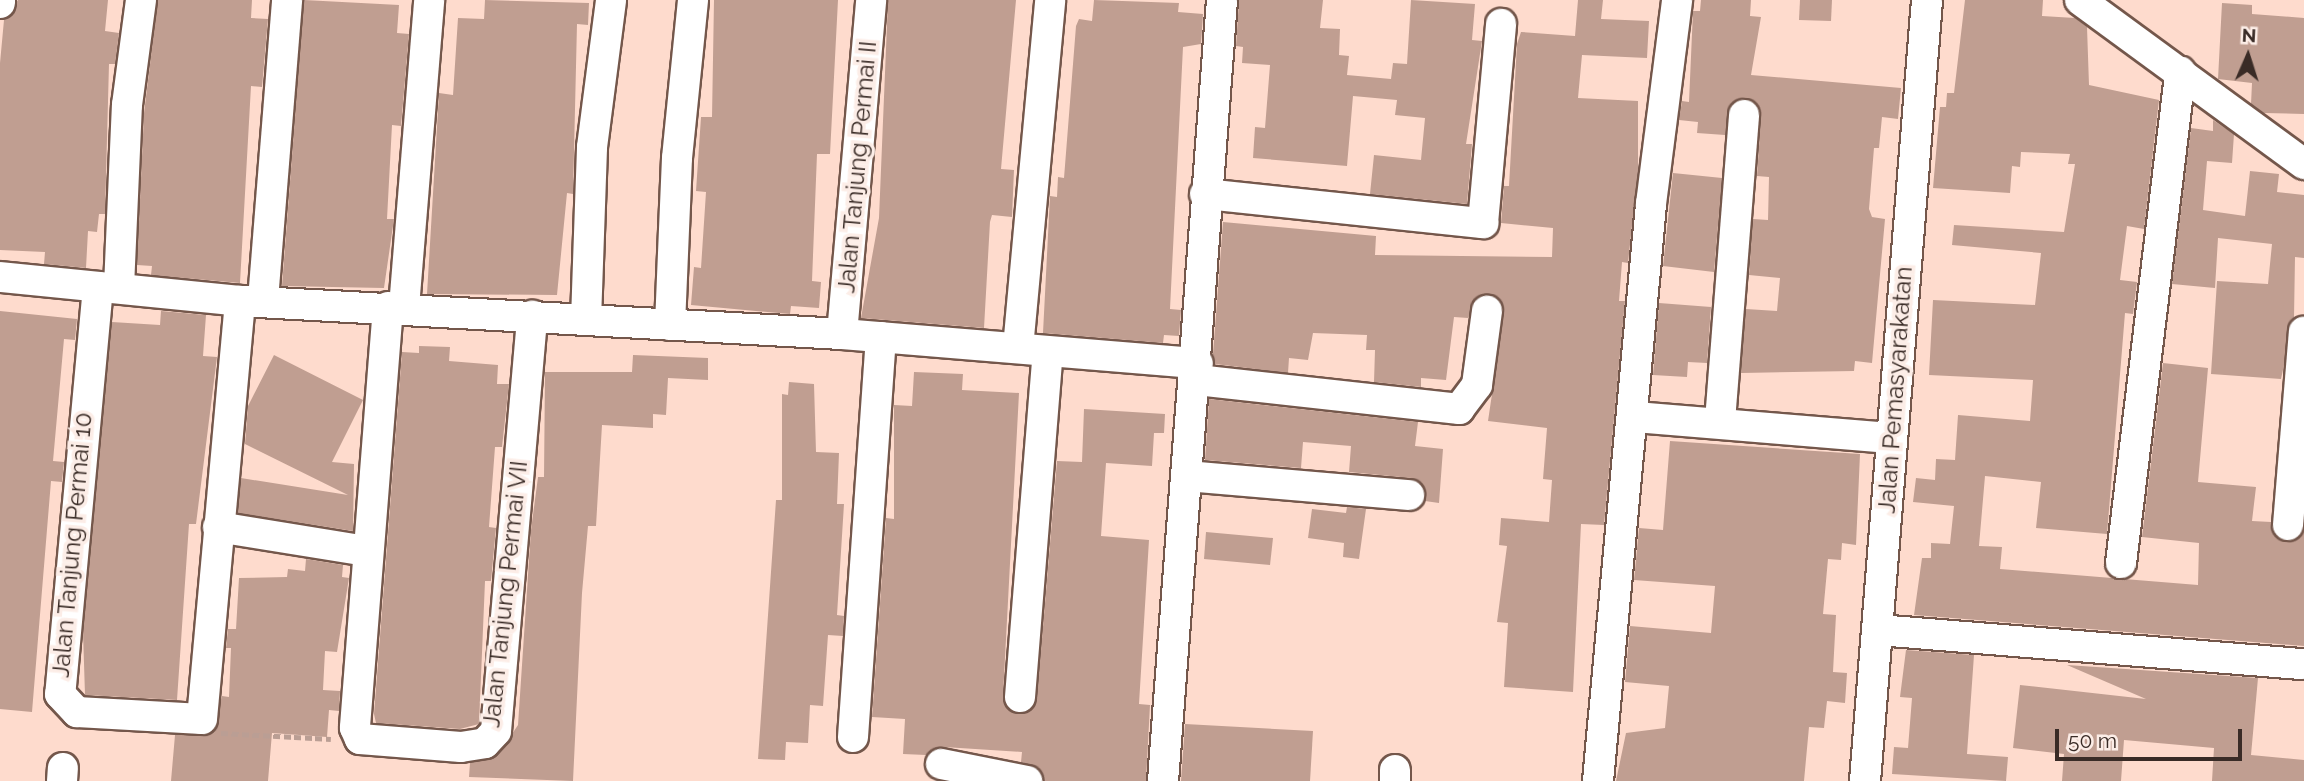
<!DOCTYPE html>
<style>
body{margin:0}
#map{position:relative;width:2304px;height:781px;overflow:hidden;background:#fedbcd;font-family:Raleway,sans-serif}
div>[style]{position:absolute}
.building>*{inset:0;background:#c09e91}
.path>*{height:4.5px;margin-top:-2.25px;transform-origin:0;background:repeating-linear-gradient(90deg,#ba9e94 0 7px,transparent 0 10.5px)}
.roads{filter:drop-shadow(2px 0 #74574b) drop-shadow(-2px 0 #74574b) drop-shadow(0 2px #74574b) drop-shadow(0 -2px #74574b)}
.minor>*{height:30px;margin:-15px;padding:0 15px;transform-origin:15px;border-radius:15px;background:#fff}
span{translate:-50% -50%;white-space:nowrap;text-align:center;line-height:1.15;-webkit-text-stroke:7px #fcede7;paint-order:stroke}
.street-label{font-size:24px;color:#392b26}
.north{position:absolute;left:2213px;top:21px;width:70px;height:70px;-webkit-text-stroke:5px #fcede7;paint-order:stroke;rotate:3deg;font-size:19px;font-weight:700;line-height:28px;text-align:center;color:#392b26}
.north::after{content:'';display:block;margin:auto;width:24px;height:32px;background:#392b26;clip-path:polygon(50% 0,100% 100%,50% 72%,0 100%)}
.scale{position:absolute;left:2055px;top:729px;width:187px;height:32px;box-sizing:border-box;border:4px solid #392b26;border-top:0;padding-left:9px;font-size:21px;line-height:24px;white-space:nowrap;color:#392b26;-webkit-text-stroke:5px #fcede7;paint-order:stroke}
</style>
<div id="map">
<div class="building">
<i style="clip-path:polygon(18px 0,108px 0,105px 31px,119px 33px,115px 64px,109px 64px,105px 214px,99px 214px,97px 232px,88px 231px,86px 268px,44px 264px,45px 252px,0 250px,0 63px,4px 20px)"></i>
<i style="clip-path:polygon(158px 0,252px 0,251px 18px,268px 19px,262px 87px,251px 86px,240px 283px,151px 275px,152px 266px,137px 265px,144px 113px)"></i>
<i style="clip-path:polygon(304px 0,399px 5px,397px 33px,409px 34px,401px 126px,392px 125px,387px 219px,394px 219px,384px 288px,282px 286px)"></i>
<i style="clip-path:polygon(485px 0,589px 3px,588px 25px,577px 24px,573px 194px,567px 193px,557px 295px,427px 294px,439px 93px,453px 95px,458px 18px,484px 19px)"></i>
<i style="clip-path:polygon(714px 0,838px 0,830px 154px,817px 154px,812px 281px,821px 282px,819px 308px,791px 306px,790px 314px,691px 305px,694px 267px,701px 268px,706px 192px,696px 191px,701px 117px,712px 117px)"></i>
<i style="clip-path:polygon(888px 0,1016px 0,1001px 169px,1014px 170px,1012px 217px,992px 215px,990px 222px,984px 328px,861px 318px,879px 218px)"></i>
<i style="clip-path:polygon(1094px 0,1179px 3px,1178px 12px,1203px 14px,1201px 44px,1183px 47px,1170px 309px,1181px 310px,1179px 336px,1164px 335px,1163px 343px,1043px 333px,1050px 196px,1057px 197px,1058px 177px,1064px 178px,1076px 26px,1079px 19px,1092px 21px)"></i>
<i style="clip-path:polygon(1239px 0,1323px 0,1320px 28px,1340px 29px,1339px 55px,1349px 56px,1347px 75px,1391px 79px,1393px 63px,1407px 64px,1411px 0,1475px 4px,1472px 40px,1482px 41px,1466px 144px,1472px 144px,1467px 204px,1370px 194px,1374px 155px,1421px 160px,1425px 118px,1395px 115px,1397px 100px,1353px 96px,1347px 166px,1253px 158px,1255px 127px,1265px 128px,1270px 65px,1242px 63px,1243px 47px,1236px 46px)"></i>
<i style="clip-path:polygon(1578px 0,1603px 0,1601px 19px,1649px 21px,1647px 58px,1582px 55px,1578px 98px,1638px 101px,1638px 170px,1628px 263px,1622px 262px,1619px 301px,1625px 301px,1604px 525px,1581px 524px,1573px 692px,1504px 687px,1508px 623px,1497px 622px,1507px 546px,1499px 545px,1501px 518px,1549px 522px,1552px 480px,1543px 479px,1547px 428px,1488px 421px,1504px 313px,1498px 298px,1480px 295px,1468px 318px,1454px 317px,1446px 380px,1421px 378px,1421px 387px,1374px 382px,1375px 350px,1366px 350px,1367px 335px,1313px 333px,1308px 360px,1289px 358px,1288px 373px,1215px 364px,1213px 354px,1223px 222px,1376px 236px,1375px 255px,1552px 257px,1553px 228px,1501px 223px,1504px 186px,1509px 186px,1517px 44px,1521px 32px,1575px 36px)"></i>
<i style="clip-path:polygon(1701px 0,1751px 0,1750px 16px,1761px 17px,1751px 75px,1901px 88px,1898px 119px,1882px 117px,1879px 148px,1874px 148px,1869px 209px,1872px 217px,1885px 219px,1872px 363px,1855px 361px,1854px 371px,1741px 373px,1746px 309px,1777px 311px,1780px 278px,1749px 275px,1753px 219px,1768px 220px,1769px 177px,1757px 176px,1761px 116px,1753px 100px,1730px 105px,1725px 135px,1697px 133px,1698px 122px,1679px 120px,1682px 101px,1689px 102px,1693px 11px,1700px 11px)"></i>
<i style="clip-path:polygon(1800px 0,1832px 0,1831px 21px,1799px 20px)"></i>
<i style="clip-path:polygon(1965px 0,2043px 0,2042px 16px,2075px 18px,2087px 27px,2089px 85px,2159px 100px,2144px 229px,2127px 226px,2120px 280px,2137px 282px,2133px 314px,2125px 313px,2107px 534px,2036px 528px,2041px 482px,1985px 476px,1979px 546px,2002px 547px,2000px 569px,2198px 585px,2199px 543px,2142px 537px,2163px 363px,2208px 368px,2198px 482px,2256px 487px,2252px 521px,2271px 522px,2273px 533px,2286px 542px,2304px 531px,2304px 646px,1914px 615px,1922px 558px,1931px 558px,1931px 543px,1950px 544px,1954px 506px,1913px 502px,1916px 478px,1935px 480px,1936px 459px,1955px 460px,1958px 415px,2030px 421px,2033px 380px,1929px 375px,1933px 300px,2035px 305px,2041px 253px,1952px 245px,1954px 225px,2064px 232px,2075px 164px,2068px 164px,2070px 154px,2021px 152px,2020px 167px,2012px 166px,2010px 193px,1933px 188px,1940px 107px,1946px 107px,1947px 93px,1954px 93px)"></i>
<i style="clip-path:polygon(2222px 3px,2252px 5px,2252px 14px,2304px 18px,2304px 114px,2264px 113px,2251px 104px,2252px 83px,2218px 79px)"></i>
<i style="clip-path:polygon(2213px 120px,2234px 134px,2232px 163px,2207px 161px,2203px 210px,2245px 216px,2250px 171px,2279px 174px,2277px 192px,2304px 195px,2304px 258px,2295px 257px,2294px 318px,2281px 379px,2211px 374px,2217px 281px,2268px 284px,2272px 244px,2218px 238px,2215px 288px,2172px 284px,2191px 128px,2213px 131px)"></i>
<i style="clip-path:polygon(1673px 173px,1722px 178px,1714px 272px,1663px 266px)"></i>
<i style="clip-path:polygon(1659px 303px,1711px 307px,1707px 363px,1688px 362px,1687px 377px,1653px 375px)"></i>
<i style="clip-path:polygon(0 311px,77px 319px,75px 340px,64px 339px,53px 461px,64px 462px,62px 482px,51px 481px,32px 712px,0 709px)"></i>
<i style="clip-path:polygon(161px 311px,206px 315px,203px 356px,217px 357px,196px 524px,189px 524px,177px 700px,85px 695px,83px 632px,112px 322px,160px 325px)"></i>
<i style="clip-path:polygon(419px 346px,450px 347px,449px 361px,498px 365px,497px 384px,509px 384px,502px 447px,495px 447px,489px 527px,496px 528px,491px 581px,485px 581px,479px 724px,460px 729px,376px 723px,374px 714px,402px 352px,419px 353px)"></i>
<i style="clip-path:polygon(274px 355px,363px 400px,332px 462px,354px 464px,353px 531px,238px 513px,241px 478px,348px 495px,245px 444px,248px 406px)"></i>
<i style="clip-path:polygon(633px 355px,708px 358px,708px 380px,668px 378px,666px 415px,653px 414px,653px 428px,602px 425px,596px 526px,588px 526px,582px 593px,573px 781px,469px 777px,470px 763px,498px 755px,518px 725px,531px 530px,538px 477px,544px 477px,545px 372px,632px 372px)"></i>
<i style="clip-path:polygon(914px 372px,963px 374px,962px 390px,1019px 393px,1003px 696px,1018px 714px,1028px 712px,1037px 698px,1057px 461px,1082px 462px,1084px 409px,1165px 414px,1164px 433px,1154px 433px,1152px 466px,1106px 463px,1101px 536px,1149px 540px,1139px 704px,1150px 705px,1146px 781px,1044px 781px,1038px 767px,1021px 762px,1022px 752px,944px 747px,926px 755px,903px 754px,905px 719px,872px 717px,886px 518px,894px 519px,894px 405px,912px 406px)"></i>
<i style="clip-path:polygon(789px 382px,814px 384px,816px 452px,839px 453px,837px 504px,844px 504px,837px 615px,844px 616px,843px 636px,828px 635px,823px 706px,810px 705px,808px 743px,786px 742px,785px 760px,758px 759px,776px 500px,782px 500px,782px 394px,788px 395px)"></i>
<i style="clip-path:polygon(1209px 399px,1418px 422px,1415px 446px,1443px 449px,1439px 503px,1425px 501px,1424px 487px,1411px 478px,1349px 472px,1351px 446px,1303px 442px,1301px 468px,1205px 460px)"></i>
<i style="clip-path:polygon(1670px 441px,1860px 454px,1856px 545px,1842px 543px,1841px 560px,1828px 559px,1823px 614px,1836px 615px,1833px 672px,1847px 673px,1845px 703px,1827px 701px,1824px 728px,1809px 727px,1804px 781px,1616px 781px,1626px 733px,1665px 728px,1669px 686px,1625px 682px,1630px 626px,1711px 633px,1715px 586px,1634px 580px,1639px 528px,1663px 530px)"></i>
<i style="clip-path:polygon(1347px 507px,1366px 509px,1359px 559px,1343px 557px,1344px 543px,1308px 538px,1312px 509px,1346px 513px)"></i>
<i style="clip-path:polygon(1206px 532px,1273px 538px,1270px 565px,1204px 559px)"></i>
<i style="clip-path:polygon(306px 559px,343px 565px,342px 577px,349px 578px,337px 652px,325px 651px,323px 690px,340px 691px,339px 711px,329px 710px,327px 737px,272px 733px,268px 781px,171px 781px,175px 735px,210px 734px,222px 696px,229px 697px,231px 648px,226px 648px,228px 629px,236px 629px,239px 578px,287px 577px,288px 569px,305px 571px)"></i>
<i style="clip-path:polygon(1906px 650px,1974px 655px,1967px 754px,2008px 757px,2006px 781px,1892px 774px,1894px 747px,1908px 748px,1912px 698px,1900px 697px)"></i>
<i style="clip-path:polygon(2067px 665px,2258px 678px,2251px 755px,2304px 760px,2304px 781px,2212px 781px,2214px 748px,2124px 740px,2121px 781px,2062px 781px,2064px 754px,2013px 748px,2020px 685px,2146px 699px)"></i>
<i style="clip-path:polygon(1185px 724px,1313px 731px,1310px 781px,1181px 781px)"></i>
</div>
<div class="path">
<i style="left:221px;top:733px;width:110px;rotate:3.1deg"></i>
</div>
<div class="roads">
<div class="minor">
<i style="left:2080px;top:0;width:278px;rotate:36.2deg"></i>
<i style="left:0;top:3px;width:3px;rotate:-90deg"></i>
<i style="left:1205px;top:194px;width:280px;rotate:6deg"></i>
<i style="left:1483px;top:223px;width:200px;rotate:-84.8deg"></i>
<i style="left:0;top:277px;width:241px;rotate:5.7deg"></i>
<i style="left:240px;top:301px;width:603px;rotate:3.14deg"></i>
<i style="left:842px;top:334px;width:357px;rotate:4.7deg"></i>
<i style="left:98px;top:287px;width:409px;rotate:95.3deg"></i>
<i style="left:60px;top:694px;width:25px;rotate:47deg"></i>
<i style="left:77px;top:712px;width:125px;rotate:3.2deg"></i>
<i style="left:202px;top:719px;width:420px;rotate:-84.8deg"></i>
<i style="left:119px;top:287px;width:182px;rotate:-87.5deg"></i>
<i style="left:127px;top:105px;width:106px;rotate:-82.4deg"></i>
<i style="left:263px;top:300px;width:301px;rotate:-85.4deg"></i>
<i style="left:388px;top:307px;width:422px;rotate:94.5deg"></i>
<i style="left:355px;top:728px;width:12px;rotate:66deg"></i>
<i style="left:360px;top:739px;width:101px;rotate:4.5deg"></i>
<i style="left:461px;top:747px;width:24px;rotate:-9deg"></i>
<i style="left:485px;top:743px;width:16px;rotate:-47deg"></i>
<i style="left:496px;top:731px;width:417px;rotate:-85deg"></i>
<i style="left:404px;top:307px;width:308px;rotate:-85.3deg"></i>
<i style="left:586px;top:320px;width:173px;rotate:-88deg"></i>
<i style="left:592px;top:147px;width:148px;rotate:-82.6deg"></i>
<i style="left:670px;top:325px;width:167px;rotate:-87.6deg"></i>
<i style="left:677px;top:158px;width:159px;rotate:-84.2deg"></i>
<i style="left:842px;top:334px;width:335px;rotate:-85deg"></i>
<i style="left:1018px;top:348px;width:349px;rotate:-84.7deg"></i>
<i style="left:1197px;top:380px;width:264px;rotate:6.3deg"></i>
<i style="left:1459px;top:409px;width:30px;rotate:-53deg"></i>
<i style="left:1477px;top:385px;width:75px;rotate:-82.3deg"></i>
<i style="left:1635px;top:417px;width:256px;rotate:4.7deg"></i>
<i style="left:1720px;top:421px;width:307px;rotate:-85.5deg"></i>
<i style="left:1187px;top:476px;width:223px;rotate:4.9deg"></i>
<i style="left:2288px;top:525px;width:194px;rotate:-85.3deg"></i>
<i style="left:218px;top:527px;width:151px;rotate:9.2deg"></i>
<i style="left:2121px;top:563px;width:495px;rotate:-83.1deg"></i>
<i style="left:1878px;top:630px;width:427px;rotate:4.6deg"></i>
<i style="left:1020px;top:697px;width:346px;rotate:-85.4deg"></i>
<i style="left:853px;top:737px;width:401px;rotate:-86deg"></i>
<i style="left:941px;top:764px;width:88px;rotate:11.2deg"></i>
<i style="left:62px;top:781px;width:13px;rotate:-86deg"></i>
<i style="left:1163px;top:781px;width:783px;rotate:-85.68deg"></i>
<i style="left:1395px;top:781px;width:11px;rotate:-90deg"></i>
<i style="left:1598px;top:781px;width:579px;rotate:-84.75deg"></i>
<i style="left:1651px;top:204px;width:206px;rotate:-82.7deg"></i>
<i style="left:1865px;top:781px;width:783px;rotate:-85.46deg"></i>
</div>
</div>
<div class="street-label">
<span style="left:857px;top:167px;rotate:-85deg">Jalan Tanjung Permai II</span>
<span style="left:1895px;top:390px;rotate:-86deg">Jalan Pemasyarakatan</span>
<span style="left:72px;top:545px;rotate:-85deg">Jalan Tanjung Permai 10</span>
<span style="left:505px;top:594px;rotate:-84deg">Jalan Tanjung Permai VII</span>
</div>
<div class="north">N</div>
<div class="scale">50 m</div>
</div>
